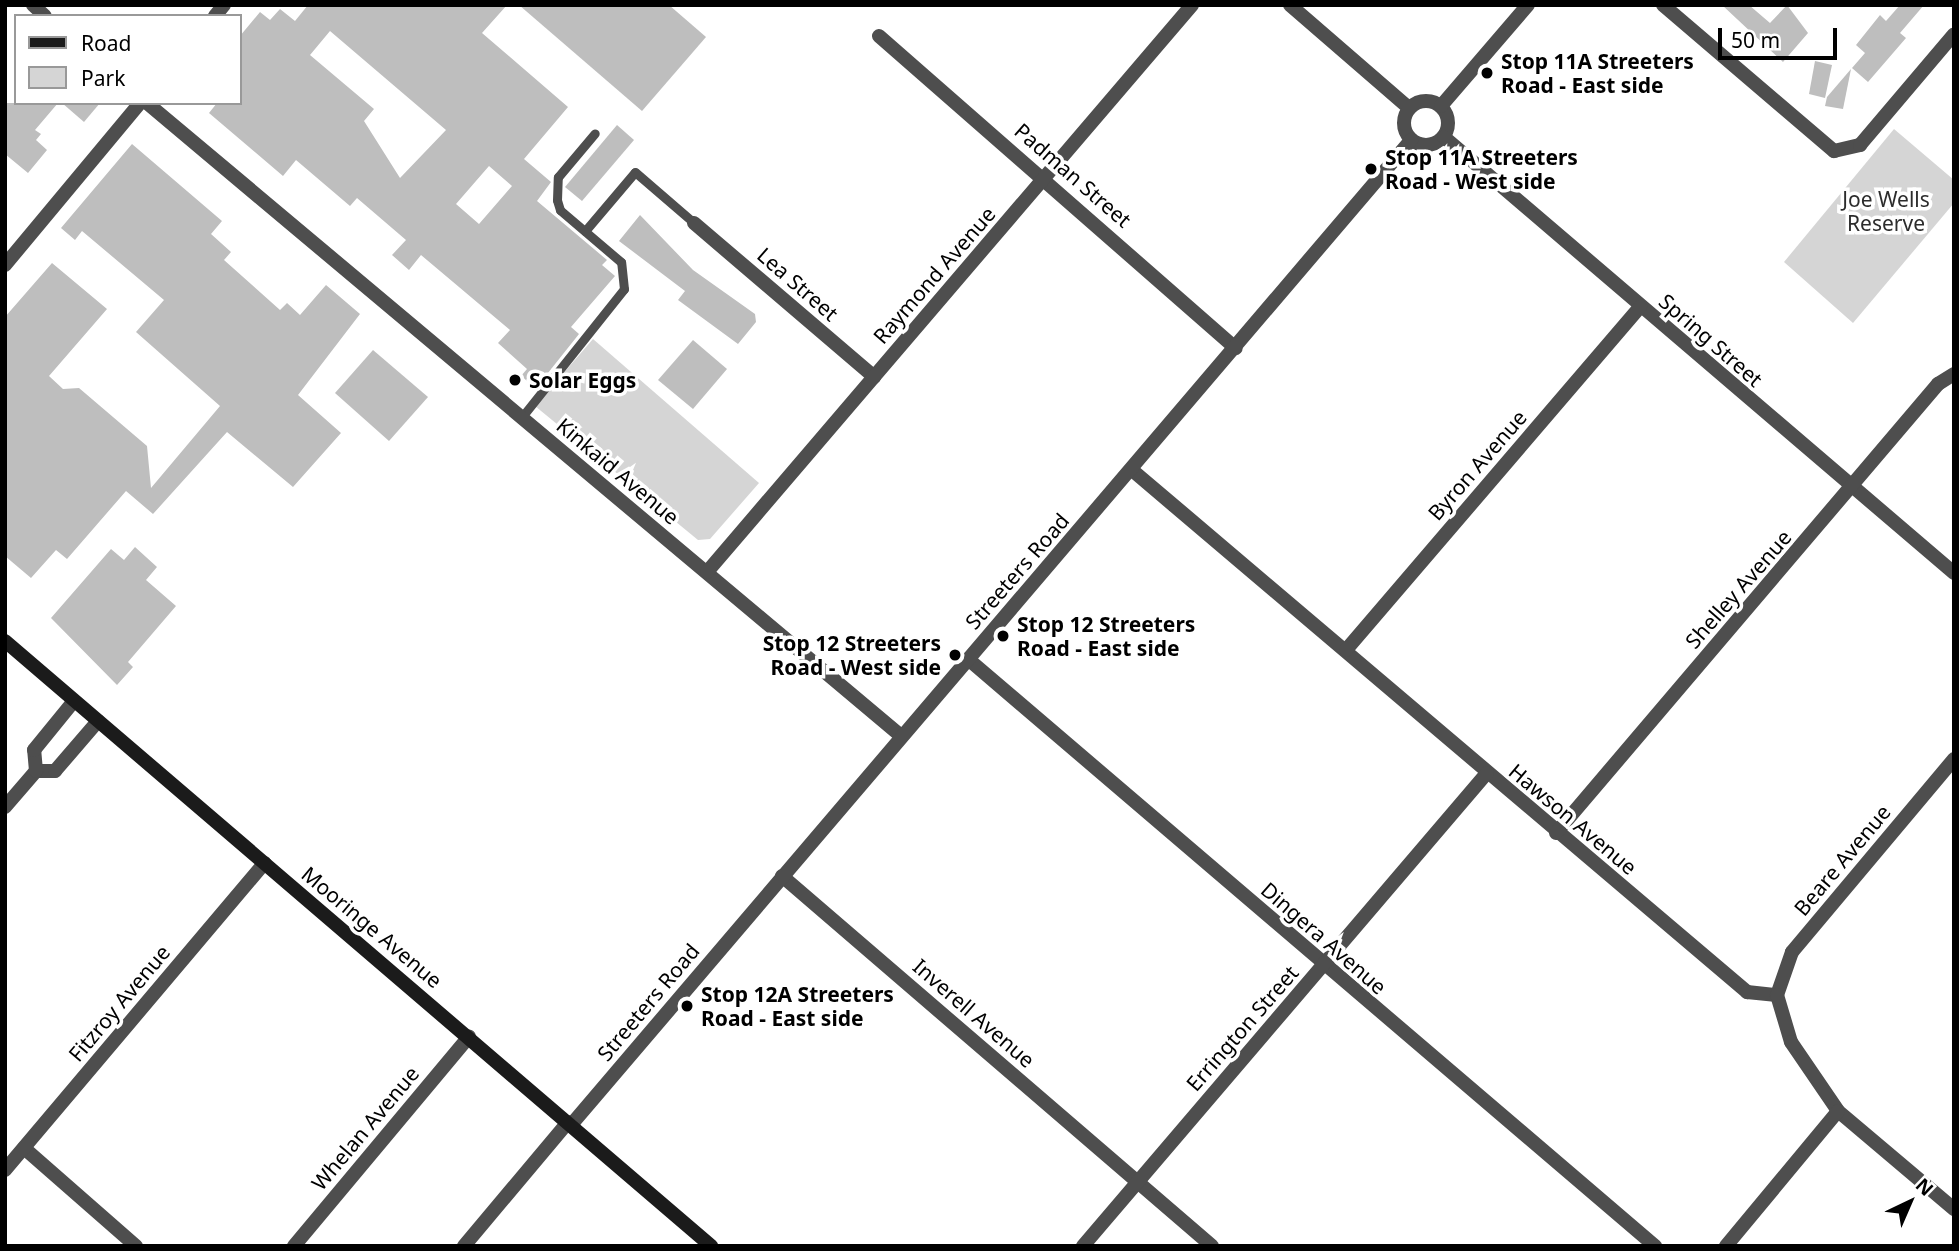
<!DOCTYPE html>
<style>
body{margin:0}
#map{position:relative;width:1959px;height:1251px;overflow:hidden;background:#fff;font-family:"Noto Sans",sans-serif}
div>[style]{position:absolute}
.green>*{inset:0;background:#d5d5d5}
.building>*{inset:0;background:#bebebe}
.lane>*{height:9px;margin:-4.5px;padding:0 4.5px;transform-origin:4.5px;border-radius:4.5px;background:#4e4e4e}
.street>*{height:14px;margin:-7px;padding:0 7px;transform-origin:7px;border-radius:7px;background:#4e4e4e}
.street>.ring{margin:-7px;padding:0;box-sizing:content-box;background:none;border:14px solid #4e4e4e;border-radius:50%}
.secondary>*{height:14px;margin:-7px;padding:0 7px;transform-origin:7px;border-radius:7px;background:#1b1b1b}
.dots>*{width:19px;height:19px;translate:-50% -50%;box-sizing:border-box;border:4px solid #fff;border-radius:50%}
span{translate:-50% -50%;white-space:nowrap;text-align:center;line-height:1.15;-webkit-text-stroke:7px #fff;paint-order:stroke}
.poi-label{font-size:21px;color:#000;font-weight:700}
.left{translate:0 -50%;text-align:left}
.right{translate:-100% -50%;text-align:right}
.street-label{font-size:21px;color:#000}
.park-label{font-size:21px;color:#2c2c2c}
.frame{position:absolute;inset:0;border:7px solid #000;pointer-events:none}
.legend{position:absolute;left:14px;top:14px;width:228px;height:91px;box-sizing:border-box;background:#fff;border:2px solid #999;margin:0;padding:9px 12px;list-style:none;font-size:21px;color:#000}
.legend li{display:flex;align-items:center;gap:14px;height:35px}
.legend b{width:35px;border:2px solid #999}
.north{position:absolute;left:1875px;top:1167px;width:70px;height:70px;-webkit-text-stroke:5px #fff;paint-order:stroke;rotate:44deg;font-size:19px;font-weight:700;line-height:28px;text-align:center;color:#000}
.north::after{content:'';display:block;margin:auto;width:24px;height:32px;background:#000;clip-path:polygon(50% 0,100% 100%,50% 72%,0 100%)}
.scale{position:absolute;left:1718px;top:28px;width:119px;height:32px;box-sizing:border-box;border:4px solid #000;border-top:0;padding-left:9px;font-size:21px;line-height:24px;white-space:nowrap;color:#000;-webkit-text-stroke:5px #fff;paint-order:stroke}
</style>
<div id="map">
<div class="green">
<i style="clip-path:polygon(1894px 129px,1954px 180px,1954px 203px,1853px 323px,1784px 262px)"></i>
<i style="clip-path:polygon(593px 339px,759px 483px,710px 539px,698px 540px,535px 406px)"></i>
</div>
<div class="building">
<i style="clip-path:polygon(evenodd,308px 5px,507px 5px,482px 33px,568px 107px,524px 159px,551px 182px,537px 201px,607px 260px,602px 265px,615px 276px,571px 327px,579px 334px,536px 388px,521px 376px,527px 369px,498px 343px,510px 330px,421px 255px,409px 270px,392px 255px,406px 240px,357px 198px,350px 206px,296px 160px,283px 176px,209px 113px,217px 103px,240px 103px,240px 36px,260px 12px,270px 20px,280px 9px,295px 21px,308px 5px,330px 31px,446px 130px,400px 178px,364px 121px,374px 109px,310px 55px,330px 31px,308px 5px,489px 166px,512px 186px,479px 224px,456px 204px,489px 166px)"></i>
<i style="clip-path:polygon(519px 5px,669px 5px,706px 37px,642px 111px)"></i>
<i style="clip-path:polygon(1722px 5px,1749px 5px,1770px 23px,1787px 5px,1808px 33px,1783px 62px)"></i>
<i style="clip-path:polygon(1900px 5px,1924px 5px,1900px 33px,1906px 38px,1868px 82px,1852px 68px,1865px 53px,1856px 45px,1880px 15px,1886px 21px)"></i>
<i style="clip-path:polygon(1815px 61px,1832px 65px,1825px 98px,1809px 94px)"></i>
<i style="clip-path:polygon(1851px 69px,1843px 109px,1825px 106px,1827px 97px)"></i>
<i style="clip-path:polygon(5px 103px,58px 103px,35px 130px,41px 134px,36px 140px,47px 150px,28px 173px,5px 154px)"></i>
<i style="clip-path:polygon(62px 103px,100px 103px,84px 122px)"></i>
<i style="clip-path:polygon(617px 125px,634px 140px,582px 201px,565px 187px)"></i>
<i style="clip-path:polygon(132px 144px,222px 221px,211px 234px,231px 252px,224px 260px,280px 310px,287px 303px,300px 315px,326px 285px,360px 314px,298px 395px,341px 433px,293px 487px,227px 432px,153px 514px,126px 491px,67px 559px,56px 550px,31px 578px,5px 556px,5px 317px,52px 263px,107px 309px,49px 376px,63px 389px,79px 388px,147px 446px,151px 488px,220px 406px,136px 332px,164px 300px,82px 231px,75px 240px,61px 228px)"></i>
<i style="clip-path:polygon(640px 215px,693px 270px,755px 314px,756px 322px,738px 344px,678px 300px,685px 291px,619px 241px)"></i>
<i style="clip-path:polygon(693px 340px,727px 369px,693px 409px,658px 380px)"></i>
<i style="clip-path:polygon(373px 350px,428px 397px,389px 441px,335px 393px)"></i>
<i style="clip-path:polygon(135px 547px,157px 567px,146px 580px,176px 606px,128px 662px,133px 667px,117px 685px,51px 618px,111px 549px,124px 560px)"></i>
</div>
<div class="lane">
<i style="left:585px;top:231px;width:77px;rotate:-49.7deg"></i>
<i style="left:635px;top:172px;width:78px;rotate:40.8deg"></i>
<i style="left:521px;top:418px;width:165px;rotate:-51.4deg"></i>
<i style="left:624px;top:289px;width:27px;rotate:-96deg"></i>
<i style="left:621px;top:262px;width:80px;rotate:-139.6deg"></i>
<i style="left:560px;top:210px;width:10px;rotate:-107deg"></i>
<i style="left:557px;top:200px;width:23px;rotate:-88deg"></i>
<i style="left:558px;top:177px;width:57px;rotate:-49.9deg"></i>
</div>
<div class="street">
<i style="left:33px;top:5px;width:16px;rotate:43deg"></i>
<i style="left:1290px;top:5px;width:157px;rotate:40.9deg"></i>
<i style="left:1663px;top:5px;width:225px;rotate:40.5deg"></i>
<i style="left:1834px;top:151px;width:27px;rotate:-13deg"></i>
<i style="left:1860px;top:145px;width:145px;rotate:-49.7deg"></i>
<i style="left:215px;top:16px;width:14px;rotate:-51deg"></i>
<i style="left:879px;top:36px;width:474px;rotate:41.2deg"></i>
<i class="ring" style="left:1404px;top:101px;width:30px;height:30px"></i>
<i style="left:147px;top:103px;width:984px;rotate:40.01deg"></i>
<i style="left:1441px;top:106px;width:133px;rotate:-49.3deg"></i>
<i style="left:1444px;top:137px;width:671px;rotate:40.53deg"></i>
<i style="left:694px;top:223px;width:237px;rotate:40.5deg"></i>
<i style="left:5px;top:265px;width:211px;rotate:-50.2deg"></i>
<i style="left:1132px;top:470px;width:807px;rotate:40.32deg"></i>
<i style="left:1747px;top:992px;width:30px;rotate:6deg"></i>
<i style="left:707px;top:572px;width:746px;rotate:-49.46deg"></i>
<i style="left:1346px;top:650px;width:452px;rotate:-49.4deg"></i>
<i style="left:968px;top:659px;width:904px;rotate:40.51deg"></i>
<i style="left:1954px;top:759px;width:252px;rotate:130deg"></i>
<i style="left:1792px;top:952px;width:46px;rotate:109.2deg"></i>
<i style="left:1777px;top:995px;width:49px;rotate:73.4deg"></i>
<i style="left:1791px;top:1042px;width:83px;rotate:55.7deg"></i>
<i style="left:1838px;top:1111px;width:152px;rotate:40.2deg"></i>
<i style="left:36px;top:771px;width:19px"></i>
<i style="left:55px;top:771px;width:66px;rotate:-49.3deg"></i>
<i style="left:5px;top:807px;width:48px;rotate:-49.3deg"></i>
<i style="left:36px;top:771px;width:21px;rotate:-95deg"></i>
<i style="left:34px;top:750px;width:63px;rotate:-50.8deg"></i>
<i style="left:1556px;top:833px;width:590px;rotate:-49.61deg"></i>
<i style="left:1938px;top:384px;width:19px;rotate:-32deg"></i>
<i style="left:782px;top:876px;width:567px;rotate:40.71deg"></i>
<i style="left:571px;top:1125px;width:1295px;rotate:-49.54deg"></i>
<i style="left:24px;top:1148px;width:149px;rotate:41.2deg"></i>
<i style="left:5px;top:1170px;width:402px;rotate:-49.8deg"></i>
<i style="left:294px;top:1246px;width:273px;rotate:-50.1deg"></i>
<i style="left:464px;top:1246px;width:162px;rotate:-50deg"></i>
<i style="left:1083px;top:1246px;width:622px;rotate:-49.5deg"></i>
<i style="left:1726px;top:1246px;width:175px;rotate:-50.3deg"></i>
</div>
<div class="secondary">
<i style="left:5px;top:641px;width:930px;rotate:40.59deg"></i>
</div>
<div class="dots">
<i style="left:1487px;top:73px;background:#000"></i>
<i style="left:1371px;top:169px;background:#000"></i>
<i style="left:515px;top:380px;background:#000"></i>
<i style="left:1003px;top:636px;background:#000"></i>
<i style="left:955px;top:655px;background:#000"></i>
<i style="left:687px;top:1006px;background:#000"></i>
</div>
<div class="poi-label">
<span class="left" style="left:1501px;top:73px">Stop 11A Streeters<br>Road - East side</span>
<span class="left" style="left:1385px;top:169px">Stop 11A Streeters<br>Road - West side</span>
<span class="left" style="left:529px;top:380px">Solar Eggs</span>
<span class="left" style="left:1017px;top:636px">Stop 12 Streeters<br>Road - East side</span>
<span class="right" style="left:941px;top:655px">Stop 12 Streeters<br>Road - West side</span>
<span class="left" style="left:701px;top:1006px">Stop 12A Streeters<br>Road - East side</span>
</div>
<div class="street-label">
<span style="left:1073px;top:175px;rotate:41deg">Padman Street</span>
<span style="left:934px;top:275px;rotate:-49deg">Raymond Avenue</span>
<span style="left:798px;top:284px;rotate:41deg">Lea Street</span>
<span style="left:1711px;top:340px;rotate:41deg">Spring Street</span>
<span style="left:1477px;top:465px;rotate:-49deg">Byron Avenue</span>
<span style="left:618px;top:471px;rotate:40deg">Kinkaid Avenue</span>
<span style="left:1017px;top:571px;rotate:-49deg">Streeters Road</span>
<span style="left:1738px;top:589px;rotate:-49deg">Shelley Avenue</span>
<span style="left:1573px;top:819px;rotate:40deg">Hawson Avenue</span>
<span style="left:1842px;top:860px;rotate:-50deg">Beare Avenue</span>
<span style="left:372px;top:927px;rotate:40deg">Mooringe Avenue</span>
<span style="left:1324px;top:938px;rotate:41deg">Dingera Avenue</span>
<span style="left:648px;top:1002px;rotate:-50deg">Streeters Road</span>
<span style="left:119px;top:1003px;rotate:-50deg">Fitzroy Avenue</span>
<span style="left:974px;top:1013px;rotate:41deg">Inverell Avenue</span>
<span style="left:1242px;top:1028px;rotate:-49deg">Errington Street</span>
<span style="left:365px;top:1128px;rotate:-50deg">Whelan Avenue</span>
</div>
<div class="park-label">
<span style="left:1886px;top:211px">Joe Wells<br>Reserve</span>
</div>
<div class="frame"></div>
<ul class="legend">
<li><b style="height:9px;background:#1b1b1b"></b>Road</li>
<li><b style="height:19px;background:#d5d5d5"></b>Park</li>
</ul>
<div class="north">N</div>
<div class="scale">50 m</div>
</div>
